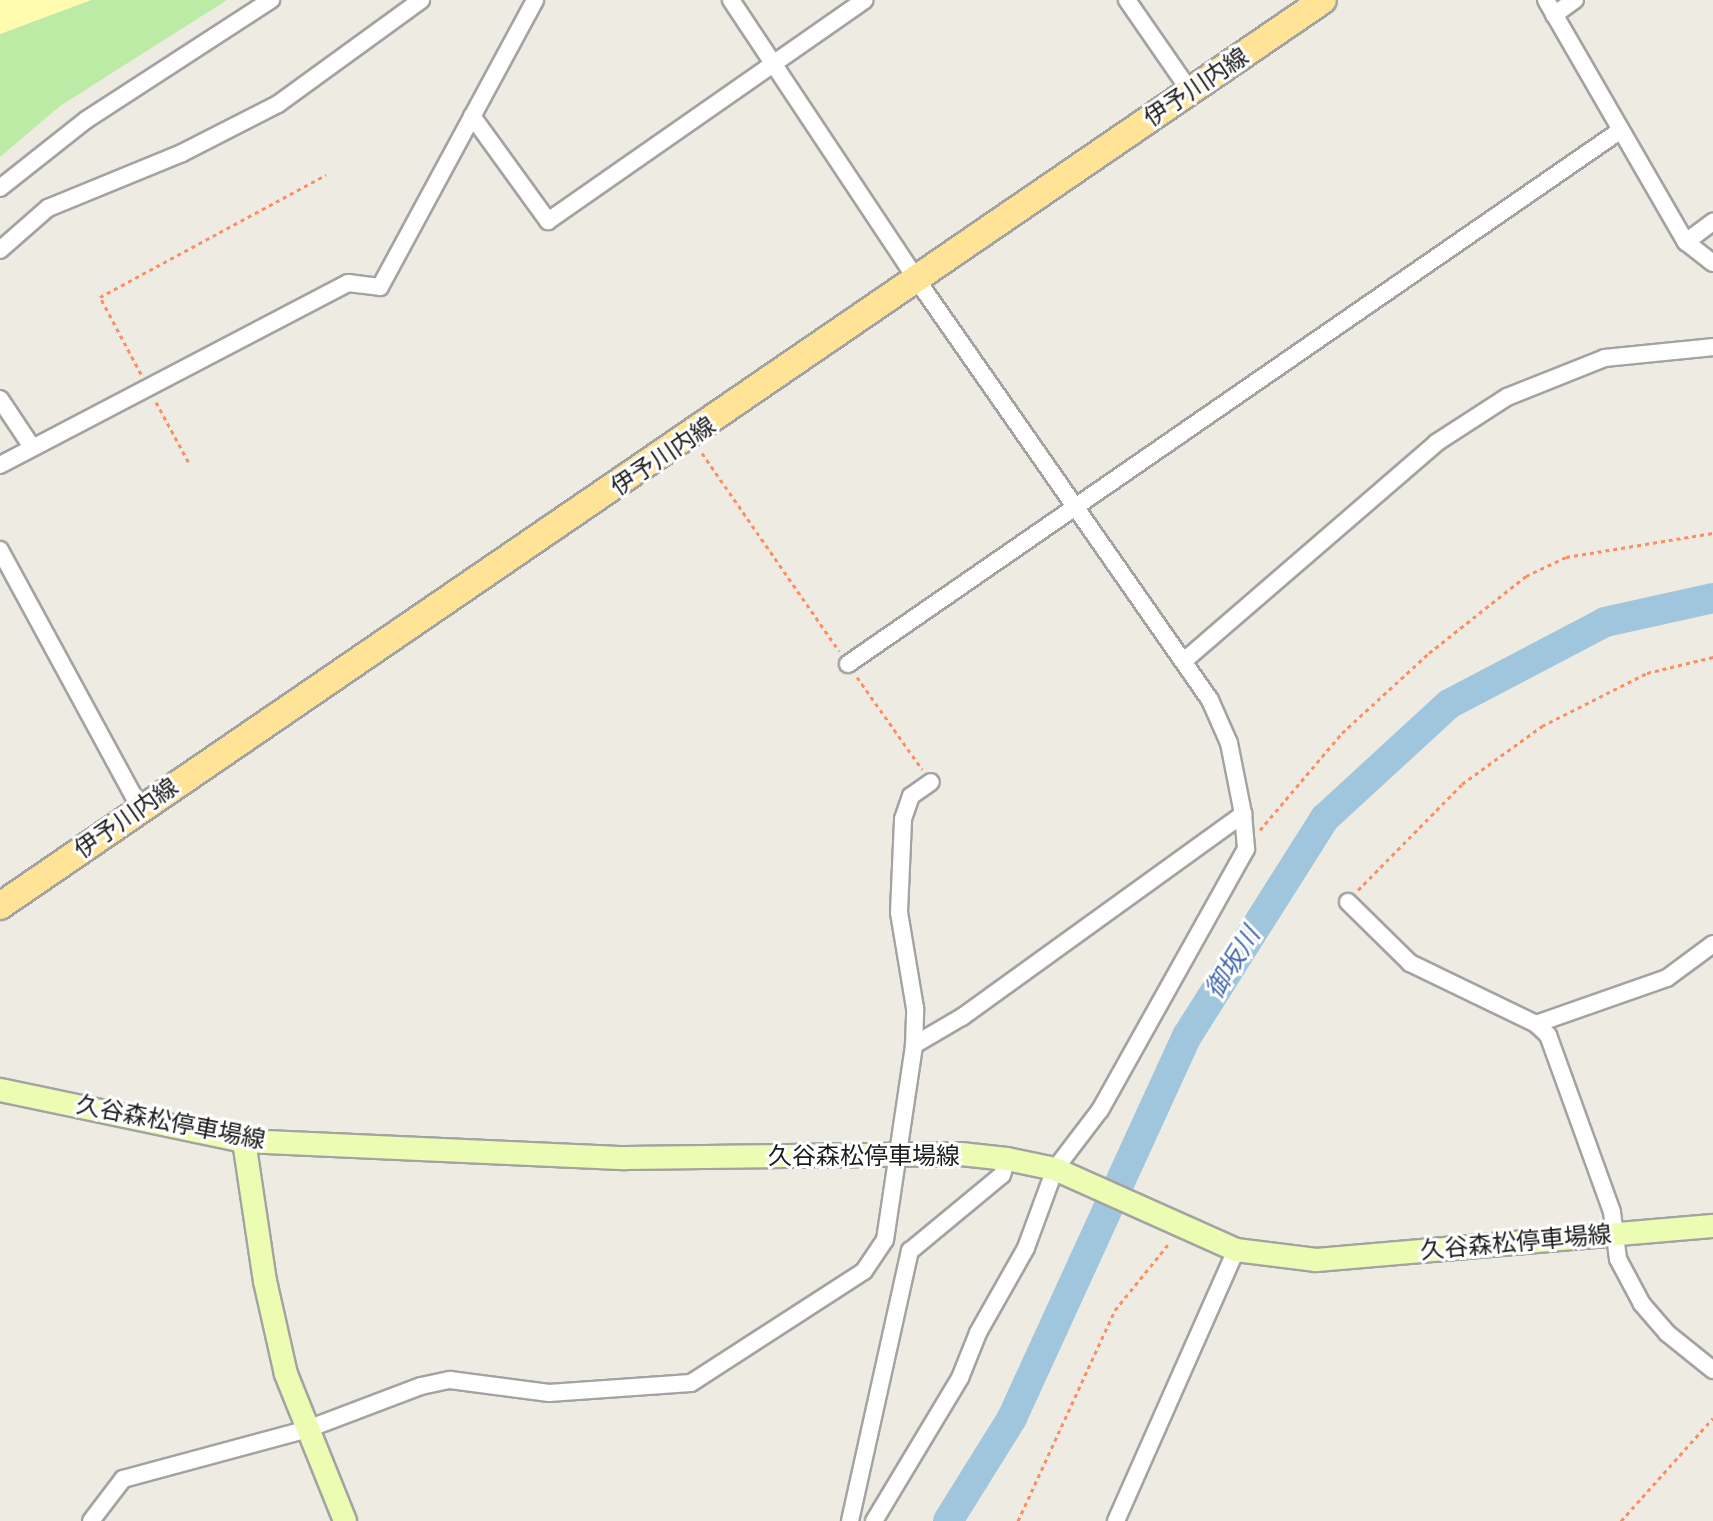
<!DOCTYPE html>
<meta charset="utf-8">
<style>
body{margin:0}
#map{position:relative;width:1713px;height:1521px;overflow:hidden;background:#eeece2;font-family:Poppins,"Noto Sans JP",sans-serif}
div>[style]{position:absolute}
.grass>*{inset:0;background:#bbeba4}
.sand>*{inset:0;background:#fffcaf}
.river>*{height:30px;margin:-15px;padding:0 15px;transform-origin:15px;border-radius:15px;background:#a0c6de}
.path>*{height:3px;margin-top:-1.5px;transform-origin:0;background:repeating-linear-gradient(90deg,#ff8d62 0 4px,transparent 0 8px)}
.roads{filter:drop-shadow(2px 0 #a3a3a3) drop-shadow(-2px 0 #a3a3a3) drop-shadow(0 2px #a3a3a3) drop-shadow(0 -2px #a3a3a3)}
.street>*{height:16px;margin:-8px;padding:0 8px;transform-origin:8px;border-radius:8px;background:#fff}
.secondary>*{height:22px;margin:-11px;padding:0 11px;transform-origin:11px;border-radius:11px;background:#ecfcb2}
.primary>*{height:26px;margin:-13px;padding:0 13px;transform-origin:13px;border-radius:13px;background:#ffe396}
span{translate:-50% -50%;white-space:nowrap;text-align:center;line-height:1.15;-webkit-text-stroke:6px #fff;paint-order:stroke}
.street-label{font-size:24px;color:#1c1c1c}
.water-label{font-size:26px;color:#4569b0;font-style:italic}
</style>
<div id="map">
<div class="grass">
<i style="clip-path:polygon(91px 0,227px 0,60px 106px,0 157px,0 34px)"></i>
</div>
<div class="sand">
<i style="clip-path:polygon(0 0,91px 0,0 34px)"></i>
</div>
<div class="river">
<i style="left:948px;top:1521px;width:121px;rotate:-58.1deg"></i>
<i style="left:1012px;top:1418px;width:420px;rotate:-65.4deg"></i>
<i style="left:1187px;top:1036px;width:258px;rotate:-57.7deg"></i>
<i style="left:1325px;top:818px;width:168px;rotate:-42.6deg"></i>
<i style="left:1449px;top:704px;width:176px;rotate:-27.7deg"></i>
<i style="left:1605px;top:622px;width:111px;rotate:-12.5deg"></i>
</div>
<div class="path">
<i style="left:141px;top:374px;width:87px;rotate:-118deg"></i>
<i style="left:100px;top:297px;width:257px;rotate:-28.4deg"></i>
<i style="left:156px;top:402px;width:72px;rotate:61.6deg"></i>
<i style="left:702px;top:453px;width:241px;rotate:55.3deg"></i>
<i style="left:857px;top:677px;width:113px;rotate:54.8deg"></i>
<i style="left:1260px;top:830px;width:127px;rotate:-49.8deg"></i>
<i style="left:1342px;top:733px;width:118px;rotate:-42.6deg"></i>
<i style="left:1429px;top:653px;width:124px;rotate:-38.4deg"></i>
<i style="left:1526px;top:576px;width:44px;rotate:-25.4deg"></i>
<i style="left:1566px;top:557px;width:149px;rotate:-9.3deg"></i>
<i style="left:1358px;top:890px;width:148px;rotate:-45.5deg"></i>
<i style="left:1462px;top:784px;width:99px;rotate:-35.9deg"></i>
<i style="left:1542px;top:726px;width:118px;rotate:-26.8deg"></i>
<i style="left:1647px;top:673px;width:68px;rotate:-13.6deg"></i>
<i style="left:1018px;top:1521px;width:232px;rotate:-65.3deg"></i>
<i style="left:1115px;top:1310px;width:87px;rotate:-51deg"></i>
<i style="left:1621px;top:1521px;width:138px;rotate:-48.2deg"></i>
</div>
<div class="roads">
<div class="street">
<i style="left:731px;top:0;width:336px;rotate:56.4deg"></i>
<i style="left:917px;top:280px;width:512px;rotate:55.1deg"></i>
<i style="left:1210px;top:700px;width:47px;rotate:66.2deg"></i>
<i style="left:1229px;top:743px;width:72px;rotate:78.8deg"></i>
<i style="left:1243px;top:814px;width:35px;rotate:85deg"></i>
<i style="left:1246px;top:849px;width:299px;rotate:119.2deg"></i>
<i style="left:1100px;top:1110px;width:74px;rotate:127.3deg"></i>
<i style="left:1055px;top:1169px;width:84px;rotate:110.2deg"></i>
<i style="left:1026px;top:1248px;width:98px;rotate:119.5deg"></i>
<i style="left:978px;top:1333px;width:48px;rotate:111.8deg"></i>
<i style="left:960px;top:1378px;width:167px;rotate:121deg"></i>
<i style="left:1127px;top:0;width:111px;rotate:55.3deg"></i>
<i style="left:1546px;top:0;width:280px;rotate:60deg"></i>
<i style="left:1686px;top:242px;width:34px;rotate:38deg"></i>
<i style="left:1554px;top:15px;width:26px;rotate:-36deg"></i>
<i style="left:472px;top:116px;width:130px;rotate:54.1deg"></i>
<i style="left:548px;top:221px;width:386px;rotate:-34.9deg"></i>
<i style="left:0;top:188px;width:110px;rotate:-38.3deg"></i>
<i style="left:86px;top:120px;width:221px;rotate:-33deg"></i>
<i style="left:1686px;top:242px;width:34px;rotate:-37deg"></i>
<i style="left:0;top:250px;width:64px;rotate:-41.2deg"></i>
<i style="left:48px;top:208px;width:145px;rotate:-22.3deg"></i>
<i style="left:182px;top:153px;width:108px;rotate:-27deg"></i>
<i style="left:278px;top:104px;width:177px;rotate:-36deg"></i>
<i style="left:0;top:399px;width:58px;rotate:56.3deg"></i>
<i style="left:0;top:465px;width:393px;rotate:-27.6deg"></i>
<i style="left:348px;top:283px;width:32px;rotate:7deg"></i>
<i style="left:380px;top:287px;width:326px;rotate:-61.6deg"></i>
<i style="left:0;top:550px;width:294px;rotate:61.5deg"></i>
<i style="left:1185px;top:660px;width:332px;rotate:-40.8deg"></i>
<i style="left:1436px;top:443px;width:85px;rotate:-32.9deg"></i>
<i style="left:1507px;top:397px;width:105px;rotate:-21.7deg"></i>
<i style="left:1605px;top:358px;width:109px;rotate:-5.8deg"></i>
<i style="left:848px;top:664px;width:936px;rotate:-34.64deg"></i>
<i style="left:1348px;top:902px;width:87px;rotate:44.5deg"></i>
<i style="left:1410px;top:963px;width:140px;rotate:25.8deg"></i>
<i style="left:1713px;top:944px;width:57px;rotate:143.5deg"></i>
<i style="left:1667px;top:978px;width:139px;rotate:160.7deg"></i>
<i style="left:1536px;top:1024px;width:16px;rotate:43deg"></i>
<i style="left:1548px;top:1035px;width:188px;rotate:70.1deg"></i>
<i style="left:1612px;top:1212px;width:47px;rotate:82.7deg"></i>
<i style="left:1618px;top:1259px;width:51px;rotate:61.9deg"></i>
<i style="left:1642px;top:1304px;width:38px;rotate:49deg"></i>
<i style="left:1667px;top:1333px;width:59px;rotate:38.8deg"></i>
<i style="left:914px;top:1045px;width:56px;rotate:-30.3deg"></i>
<i style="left:962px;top:1017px;width:347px;rotate:-35.8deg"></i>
<i style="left:91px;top:1521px;width:53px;rotate:-52.7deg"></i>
<i style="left:123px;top:1479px;width:188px;rotate:-15.1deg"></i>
<i style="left:305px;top:1430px;width:124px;rotate:-20.8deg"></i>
<i style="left:421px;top:1386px;width:30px;rotate:-12deg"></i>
<i style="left:450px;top:1380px;width:100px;rotate:7.5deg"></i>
<i style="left:549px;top:1393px;width:142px;rotate:-4deg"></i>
<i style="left:691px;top:1383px;width:206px;rotate:-32.9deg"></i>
<i style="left:864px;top:1271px;width:37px;rotate:-56deg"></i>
<i style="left:885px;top:1240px;width:197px;rotate:-81.5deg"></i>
<i style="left:914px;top:1045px;width:37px;rotate:-88deg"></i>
<i style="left:915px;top:1008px;width:97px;rotate:-99.5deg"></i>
<i style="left:899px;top:912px;width:93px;rotate:-87.5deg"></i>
<i style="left:903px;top:819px;width:24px;rotate:-71deg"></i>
<i style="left:911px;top:796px;width:24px;rotate:-35deg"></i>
<i style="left:850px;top:1521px;width:277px;rotate:-77.5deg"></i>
<i style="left:910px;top:1251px;width:119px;rotate:-39.6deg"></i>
<i style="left:1002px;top:1175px;width:17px;rotate:-73deg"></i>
<i style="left:1116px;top:1521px;width:296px;rotate:-66.1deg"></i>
</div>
<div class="secondary">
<i style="left:0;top:1090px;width:249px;rotate:11.8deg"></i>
<i style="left:244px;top:1141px;width:381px;rotate:2.6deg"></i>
<i style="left:625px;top:1158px;width:336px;rotate:-0.7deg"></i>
<i style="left:961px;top:1154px;width:46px;rotate:6.2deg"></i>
<i style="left:1007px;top:1159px;width:49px;rotate:11.8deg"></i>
<i style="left:1055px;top:1169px;width:198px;rotate:24.1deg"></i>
<i style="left:1236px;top:1250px;width:81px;rotate:7.1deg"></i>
<i style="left:1316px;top:1260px;width:398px;rotate:-4.9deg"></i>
<i style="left:244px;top:1141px;width:142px;rotate:81.5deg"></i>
<i style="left:265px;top:1281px;width:95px;rotate:77.3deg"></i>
<i style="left:286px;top:1374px;width:158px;rotate:68.1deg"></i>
</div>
<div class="primary">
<i style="left:0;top:906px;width:1603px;rotate:-34.4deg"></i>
</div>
</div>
<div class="street-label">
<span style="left:1196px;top:87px;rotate:-34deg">伊予川内線</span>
<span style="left:663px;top:456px;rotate:-34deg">伊予川内線</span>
<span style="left:126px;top:818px;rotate:-35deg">伊予川内線</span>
<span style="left:171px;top:1122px;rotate:11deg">久谷森松停車場線</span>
<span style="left:864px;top:1156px">久谷森松停車場線</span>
<span style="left:1516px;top:1242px;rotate:-5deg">久谷森松停車場線</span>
</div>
<div class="water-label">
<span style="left:1233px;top:963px;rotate:-58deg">御坂川</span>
</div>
</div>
